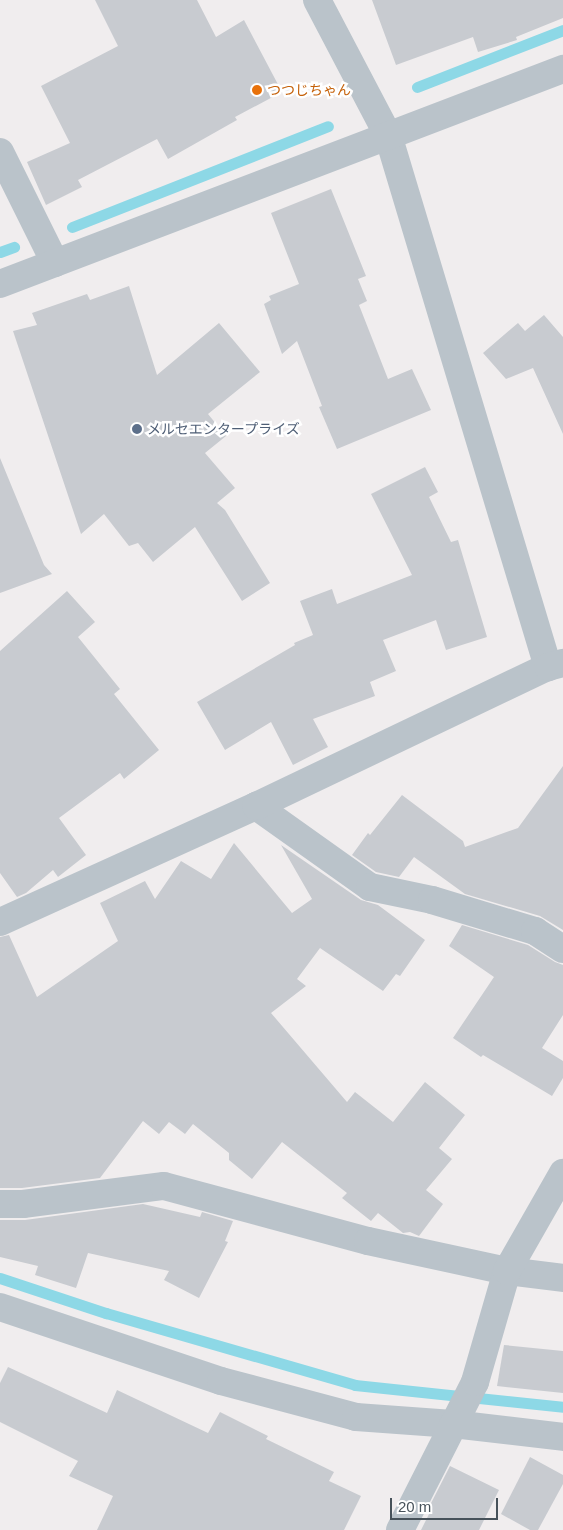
<!DOCTYPE html>
<meta charset="utf-8">
<style>
body{margin:0}
#map{position:relative;width:563px;height:1530px;overflow:hidden;background:#f0edee;font-family:Arial,"Noto Sans JP",sans-serif}
div>[style]{position:absolute}
.stream>*{height:11px;margin:-5.5px;padding:0 5.5px;transform-origin:5.5px;border-radius:5.5px;background:#8dd8e6}
.building>*{inset:0;background:#c8cbd0}
.minor>*{height:28px;margin:-14px;padding:0 14px;transform-origin:14px;border-radius:14px;background:#bac3ca}
.dots>*{width:14px;height:14px;translate:-50% -50%;box-sizing:border-box;border:2px solid #fff;border-radius:50%}
span{translate:-50% -50%;white-space:nowrap;text-align:center;line-height:1.15;-webkit-text-stroke:5px #fff;paint-order:stroke}
.food-label{font-size:14px;color:#c56008}
.left{translate:0 -50%;text-align:left}
.service-label{font-size:14px;color:#4e5e75}
.scale{position:absolute;left:390px;top:1498px;width:108px;height:22px;box-sizing:border-box;border:2px solid #47525a;border-top:0;padding-left:6px;font-size:15px;line-height:18px;white-space:nowrap;color:#47525a;-webkit-text-stroke:4px #fff;paint-order:stroke}
</style>
<div id="map">
<div class="stream">
<i style="left:417px;top:87px;width:157px;rotate:-21.3deg"></i>
<i style="left:72px;top:227px;width:275px;rotate:-21.5deg"></i>
<i style="left:0;top:252px;width:15px;rotate:-20deg"></i>
<i style="left:0;top:1278px;width:112px;rotate:18.3deg"></i>
<i style="left:106px;top:1313px;width:259px;rotate:16.1deg"></i>
<i style="left:355px;top:1385px;width:209px;rotate:6deg"></i>
</div>
<div class="building">
<i style="clip-path:polygon(95px 0,197px 0,216px 37px,244px 20px,282px 92px,235px 117px,237px 120px,168px 159px,157px 139px,78px 180px,82px 187px,46px 205px,27px 162px,70px 143px,41px 86px,118px 46px)"></i>
<i style="clip-path:polygon(372px 0,563px 0,563px 18px,516px 37px,517px 40px,478px 52px,473px 37px,396px 65px)"></i>
<i style="clip-path:polygon(331px 189px,366px 276px,358px 279px,367px 301px,359px 305px,388px 379px,412px 369px,431px 410px,337px 449px,319px 407px,322px 406px,297px 341px,282px 354px,264px 304px,271px 300px,269px 296px,299px 284px,271px 213px)"></i>
<i style="clip-path:polygon(129px 286px,157px 375px,219px 323px,260px 372px,208px 414px,226px 436px,205px 453px,235px 488px,217px 503px,225px 510px,270px 583px,242px 601px,195px 527px,153px 562px,138px 543px,129px 546px,104px 514px,81px 534px,13px 331px,37px 325px,32px 313px,87px 294px,90px 300px)"></i>
<i style="clip-path:polygon(544px 315px,563px 337px,563px 434px,533px 368px,506px 379px,483px 353px,518px 323px,525px 331px)"></i>
<i style="clip-path:polygon(0 458px,44px 565px,52px 574px,0 593px)"></i>
<i style="clip-path:polygon(425px 467px,438px 492px,429px 497px,451px 542px,458px 540px,487px 637px,446px 650px,436px 620px,383px 640px,396px 671px,370px 682px,375px 696px,313px 719px,328px 747px,293px 765px,271px 722px,225px 750px,197px 702px,295px 645px,294px 643px,313px 635px,300px 601px,332px 589px,337px 604px,412px 575px,371px 494px)"></i>
<i style="clip-path:polygon(67px 591px,95px 622px,78px 637px,120px 689px,114px 694px,159px 750px,124px 779px,120px 773px,59px 818px,86px 855px,58px 877px,53px 870px,26px 893px,17px 897px,0 873px,0 651px)"></i>
<i style="clip-path:polygon(563px 766px,563px 930px,540px 916px,465px 894px,414px 857px,399px 877px,376px 872px,352px 855px,368px 833px,370px 835px,402px 795px,463px 841px,465px 847px,518px 828px)"></i>
<i style="clip-path:polygon(234px 843px,292px 913px,312px 899px,281px 845px,361px 900px,378px 905px,425px 940px,400px 976px,396px 974px,383px 991px,320px 948px,297px 979px,306px 986px,271px 1013px,347px 1102px,355px 1092px,393px 1122px,425px 1082px,465px 1115px,439px 1148px,452px 1159px,426px 1190px,443px 1204px,419px 1236px,410px 1232px,403px 1233px,378px 1213px,371px 1221px,342px 1198px,347px 1193px,282px 1142px,252px 1179px,229px 1160px,229px 1153px,193px 1124px,185px 1134px,169px 1122px,159px 1134px,143px 1121px,100px 1178px,22px 1188px,0 1188px,0 937px,9px 935px,37px 997px,118px 941px,100px 903px,145px 881px,155px 899px,181px 861px,211px 879px)"></i>
<i style="clip-path:polygon(462px 925px,528px 945px,555px 962px,563px 965px,563px 1015px,542px 1048px,563px 1061px,563px 1078px,552px 1096px,483px 1055px,481px 1057px,453px 1038px,494px 977px,449px 946px)"></i>
<i style="clip-path:polygon(143px 1204px,200px 1217px,202px 1212px,233px 1221px,225px 1241px,228px 1242px,199px 1298px,164px 1280px,169px 1271px,88px 1253px,76px 1288px,35px 1275px,38px 1266px,0 1257px,0 1220px,25px 1220px)"></i>
<i style="clip-path:polygon(504px 1345px,563px 1351px,563px 1393px,497px 1386px)"></i>
<i style="clip-path:polygon(8px 1367px,107px 1413px,117px 1390px,208px 1433px,220px 1412px,268px 1436px,266px 1439px,334px 1472px,329px 1481px,361px 1496px,344px 1530px,97px 1530px,113px 1496px,69px 1476px,78px 1461px,0 1422px,0 1383px)"></i>
<i style="clip-path:polygon(530px 1457px,563px 1475px,563px 1484px,538px 1530px,530px 1530px,501px 1514px)"></i>
<i style="clip-path:polygon(450px 1466px,499px 1490px,479px 1530px,421px 1530px,429px 1514px,426px 1513px)"></i>
</div>
<div class="minor">
<i style="left:317px;top:0;width:153px;rotate:62.3deg"></i>
<i style="left:388px;top:135px;width:556px;rotate:73.26deg"></i>
<i style="left:0;top:152px;width:124px;rotate:63.6deg"></i>
<i style="left:0;top:284px;width:603px;rotate:-20.9deg"></i>
<i style="left:256px;top:806px;width:140px;rotate:35.4deg"></i>
<i style="left:370px;top:887px;width:63px;rotate:11.8deg"></i>
<i style="left:432px;top:900px;width:108px;rotate:16.8deg"></i>
<i style="left:535px;top:931px;width:33px;rotate:33deg"></i>
<i style="left:0;top:922px;width:281px;rotate:-24.4deg"></i>
<i style="left:256px;top:806px;width:323px;rotate:-25.5deg"></i>
<i style="left:548px;top:667px;width:16px;rotate:-15deg"></i>
<i style="left:0;top:1204px;width:23px"></i>
<i style="left:23px;top:1204px;width:142px;rotate:-7.3deg"></i>
<i style="left:164px;top:1186px;width:211px;rotate:15.1deg"></i>
<i style="left:368px;top:1241px;width:142px;rotate:12.2deg"></i>
<i style="left:507px;top:1271px;width:56px;rotate:7.1deg"></i>
<i style="left:0;top:1307px;width:233px;rotate:18.5deg"></i>
<i style="left:221px;top:1381px;width:140px;rotate:14.9deg"></i>
<i style="left:356px;top:1417px;width:97px;rotate:4.1deg"></i>
<i style="left:453px;top:1424px;width:111px;rotate:6.7deg"></i>
<i style="left:400px;top:1530px;width:166px;rotate:-63.1deg"></i>
<i style="left:475px;top:1382px;width:116px;rotate:-73.9deg"></i>
<i style="left:507px;top:1271px;width:113px;rotate:-60.3deg"></i>
</div>
<div class="dots">
<i style="left:257px;top:90px;background:#e8710a"></i>
<i style="left:137px;top:429px;background:#5c6f8a"></i>
</div>
<div class="food-label">
<span class="left" style="left:267px;top:90px">つつじちゃん</span>
</div>
<div class="service-label">
<span class="left" style="left:147px;top:429px">メルセエンタープライズ</span>
</div>
<div class="scale">20 m</div>
</div>
